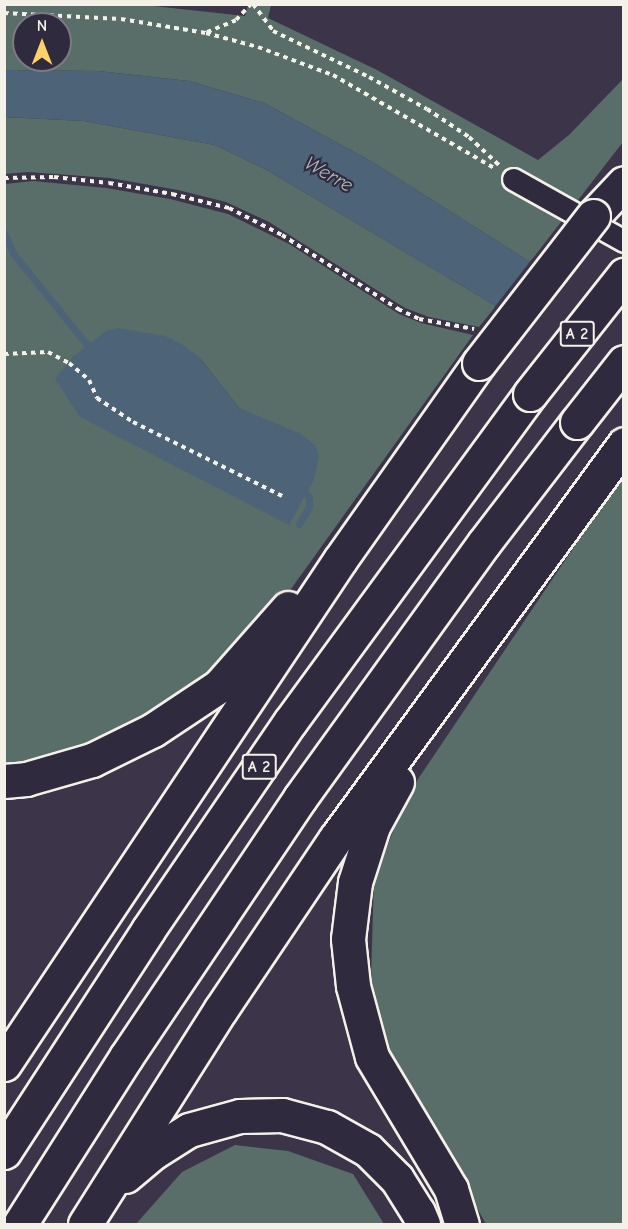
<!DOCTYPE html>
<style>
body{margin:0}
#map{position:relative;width:628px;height:1229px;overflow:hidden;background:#3c354a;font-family:"Comic Neue",sans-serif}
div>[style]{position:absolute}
.green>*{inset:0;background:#596e68}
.water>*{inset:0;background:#4d6378}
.pier>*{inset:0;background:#3c354a}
.stream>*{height:7px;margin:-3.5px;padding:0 3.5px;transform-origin:3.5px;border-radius:3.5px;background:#4d6378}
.path>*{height:4px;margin-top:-2px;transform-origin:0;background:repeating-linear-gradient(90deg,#f4f1e8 0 4.5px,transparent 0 9px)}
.roads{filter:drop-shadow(2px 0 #f4f1e8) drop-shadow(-2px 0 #f4f1e8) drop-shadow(0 2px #f4f1e8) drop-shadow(0 -2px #f4f1e8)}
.minor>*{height:21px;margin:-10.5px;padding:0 10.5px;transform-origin:10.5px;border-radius:10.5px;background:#2f2a3d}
.motorway>*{height:33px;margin:-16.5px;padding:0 16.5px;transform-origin:16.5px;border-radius:16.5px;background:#2f2a3d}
.bridges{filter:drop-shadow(2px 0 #f4f1e8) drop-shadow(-2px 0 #f4f1e8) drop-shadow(0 2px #f4f1e8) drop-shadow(0 -2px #f4f1e8)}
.motorway-bridge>*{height:33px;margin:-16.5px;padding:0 16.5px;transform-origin:16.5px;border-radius:16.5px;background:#2f2a3d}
span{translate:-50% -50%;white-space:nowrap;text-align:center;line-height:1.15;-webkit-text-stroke:4.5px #2f2a3d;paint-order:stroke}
.shield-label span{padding:2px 4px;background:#2f2a3d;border:2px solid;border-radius:4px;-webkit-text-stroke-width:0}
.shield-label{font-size:16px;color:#f4f1e8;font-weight:700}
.water-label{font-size:20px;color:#b1b8bb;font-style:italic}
.frame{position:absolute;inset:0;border:6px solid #f4f1e8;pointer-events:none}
.north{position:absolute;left:12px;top:12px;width:60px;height:60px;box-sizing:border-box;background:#2f2a3d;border:2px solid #7e7a81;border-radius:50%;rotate:0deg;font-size:16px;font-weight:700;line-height:24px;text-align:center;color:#f4f1e8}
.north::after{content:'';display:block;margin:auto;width:21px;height:27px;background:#ffd166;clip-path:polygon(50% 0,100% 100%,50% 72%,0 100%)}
</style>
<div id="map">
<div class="green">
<i style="clip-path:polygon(evenodd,135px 4px,245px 16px,248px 5px,271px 5px,268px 18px,377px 70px,538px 160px,569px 135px,623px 79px,623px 142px,530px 262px,369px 160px,264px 103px,189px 81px,98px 71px,5px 70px,5px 5px,135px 4px,24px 24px,60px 24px,60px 60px,24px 60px,24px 24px)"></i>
<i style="clip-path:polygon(4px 117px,84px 121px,215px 145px,267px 170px,496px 306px,479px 327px,429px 317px,405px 308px,269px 222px,226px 202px,178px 190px,110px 178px,28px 172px,5px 174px)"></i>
<i style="clip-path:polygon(evenodd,33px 181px,106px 188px,170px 199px,228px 214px,289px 244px,399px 314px,421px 323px,473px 335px,286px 596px,234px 652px,170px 704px,121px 730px,63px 753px,5px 767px,5px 184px,33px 181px,74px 356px,200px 358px,239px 408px,253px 415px,69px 363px,74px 356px)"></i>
<i style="clip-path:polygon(623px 474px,623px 1224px,486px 1224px,391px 1058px,371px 979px,374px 879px,408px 794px)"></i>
<i style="clip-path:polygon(235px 1145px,288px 1151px,353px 1174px,384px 1224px,136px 1224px,182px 1172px)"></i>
</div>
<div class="water">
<i style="clip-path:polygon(4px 70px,98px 71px,189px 81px,264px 103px,369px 160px,530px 262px,623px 316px,496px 306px,267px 170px,215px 145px,84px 121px,5px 117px)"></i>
<i style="clip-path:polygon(118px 328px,165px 336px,183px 345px,200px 358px,239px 408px,301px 434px,315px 445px,319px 456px,314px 480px,289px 525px,80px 417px,55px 379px,74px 356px,106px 331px)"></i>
</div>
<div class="pier">
<i style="clip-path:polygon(532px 259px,624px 312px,623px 381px,494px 308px)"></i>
</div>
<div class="stream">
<i style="left:4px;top:233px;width:22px;rotate:66deg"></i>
<i style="left:13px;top:253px;width:127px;rotate:51.1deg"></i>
<i style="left:299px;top:524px;width:20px;rotate:-60deg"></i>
<i style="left:309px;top:507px;width:10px;rotate:-90deg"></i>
<i style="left:309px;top:497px;width:9px;rotate:-131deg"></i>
</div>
<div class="path">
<i style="left:253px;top:4px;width:34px;rotate:53deg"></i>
<i style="left:273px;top:31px;width:106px;rotate:25.6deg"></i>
<i style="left:369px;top:77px;width:66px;rotate:28.9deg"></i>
<i style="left:427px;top:109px;width:50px;rotate:33.7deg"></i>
<i style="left:469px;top:137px;width:42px;rotate:43.1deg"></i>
<i style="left:4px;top:13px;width:117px;rotate:2.9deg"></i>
<i style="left:121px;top:19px;width:86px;rotate:9.4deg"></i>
<i style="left:206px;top:33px;width:54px;rotate:15.1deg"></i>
<i style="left:258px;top:47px;width:80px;rotate:20.5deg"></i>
<i style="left:333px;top:75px;width:188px;rotate:30deg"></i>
<i style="left:207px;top:32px;width:31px;rotate:-22deg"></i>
<i style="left:236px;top:20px;width:22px;rotate:-47deg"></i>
<i style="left:4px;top:178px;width:50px;rotate:-1.1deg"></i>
<i style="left:54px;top:177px;width:55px;rotate:6.2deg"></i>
<i style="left:109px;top:183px;width:64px;rotate:9.9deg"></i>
<i style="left:172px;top:194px;width:59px;rotate:13.8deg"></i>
<i style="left:229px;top:208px;width:59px;rotate:27deg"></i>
<i style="left:282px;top:235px;width:138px;rotate:32.5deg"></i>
<i style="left:398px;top:309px;width:23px;rotate:25deg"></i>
<i style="left:419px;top:319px;width:56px;rotate:10.3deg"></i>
<i style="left:4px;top:354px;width:44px;rotate:-2.6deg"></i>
<i style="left:48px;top:352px;width:24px;rotate:28deg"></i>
<i style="left:69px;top:363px;width:26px;rotate:40deg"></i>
<i style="left:89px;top:380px;width:20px;rotate:66deg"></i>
<i style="left:97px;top:398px;width:43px;rotate:33.7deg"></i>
<i style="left:133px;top:422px;width:169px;rotate:26.4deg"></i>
</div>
<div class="roads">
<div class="minor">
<i style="left:513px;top:179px;width:127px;rotate:29.2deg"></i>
</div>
<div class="motorway">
<i style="left:593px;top:216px;width:45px;rotate:-46.8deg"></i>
<i style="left:4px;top:781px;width:22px;rotate:-5deg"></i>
<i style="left:26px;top:779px;width:69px;rotate:-16.1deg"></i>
<i style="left:92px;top:760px;width:68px;rotate:-26.2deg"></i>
<i style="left:153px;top:730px;width:79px;rotate:-33.7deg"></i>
<i style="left:219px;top:686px;width:104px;rotate:-48.5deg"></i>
<i style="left:397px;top:782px;width:50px;rotate:118.6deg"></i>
<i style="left:373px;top:826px;width:59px;rotate:107.8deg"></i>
<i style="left:355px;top:882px;width:57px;rotate:97deg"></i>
<i style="left:348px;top:939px;width:47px;rotate:83.9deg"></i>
<i style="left:353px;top:986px;width:73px;rotate:75deg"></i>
<i style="left:372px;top:1057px;width:154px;rotate:59.1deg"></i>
<i style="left:451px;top:1189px;width:37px;rotate:73deg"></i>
<i style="left:4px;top:1064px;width:606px;rotate:-56.31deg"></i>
<i style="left:340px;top:560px;width:241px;rotate:-54.8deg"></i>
<i style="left:4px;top:1152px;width:265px;rotate:-57deg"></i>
<i style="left:148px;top:930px;width:252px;rotate:-55.7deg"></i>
<i style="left:290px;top:722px;width:406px;rotate:-53.8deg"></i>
<i style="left:125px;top:1176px;width:38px;rotate:-40deg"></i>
<i style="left:154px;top:1152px;width:41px;rotate:-32.2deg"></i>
<i style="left:189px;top:1130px;width:53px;rotate:-15.4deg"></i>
<i style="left:240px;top:1116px;width:42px;rotate:-1.4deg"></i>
<i style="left:282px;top:1115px;width:47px;rotate:14.9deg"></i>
<i style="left:327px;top:1127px;width:47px;rotate:29.3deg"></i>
<i style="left:368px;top:1150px;width:41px;rotate:45deg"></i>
<i style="left:397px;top:1179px;width:39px;rotate:58deg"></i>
<i style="left:418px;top:1212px;width:13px;rotate:67deg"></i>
<i style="left:20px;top:1224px;width:198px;rotate:-57.6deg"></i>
<i style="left:126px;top:1057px;width:312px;rotate:-56.1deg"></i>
<i style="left:300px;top:798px;width:314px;rotate:-54.2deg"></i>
<i style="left:484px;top:543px;width:153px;rotate:-52.5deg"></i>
<i style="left:85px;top:1224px;width:254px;rotate:-57.7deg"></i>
<i style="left:221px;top:1009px;width:206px;rotate:-56.1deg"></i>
<i style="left:336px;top:838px;width:488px;rotate:-53.8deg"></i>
</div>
</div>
<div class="bridges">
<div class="motorway-bridge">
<i style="left:479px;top:363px;width:186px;rotate:-52.2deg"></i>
<i style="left:530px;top:394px;width:152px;rotate:-51.7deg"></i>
<i style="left:577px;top:422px;width:76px;rotate:-51.9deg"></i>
</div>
</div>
<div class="shield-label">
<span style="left:577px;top:334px">A 2</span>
<span style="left:259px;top:767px">A 2</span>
</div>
<div class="water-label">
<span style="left:329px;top:174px;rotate:30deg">Werre</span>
</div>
<div class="frame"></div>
<div class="north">N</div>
</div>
